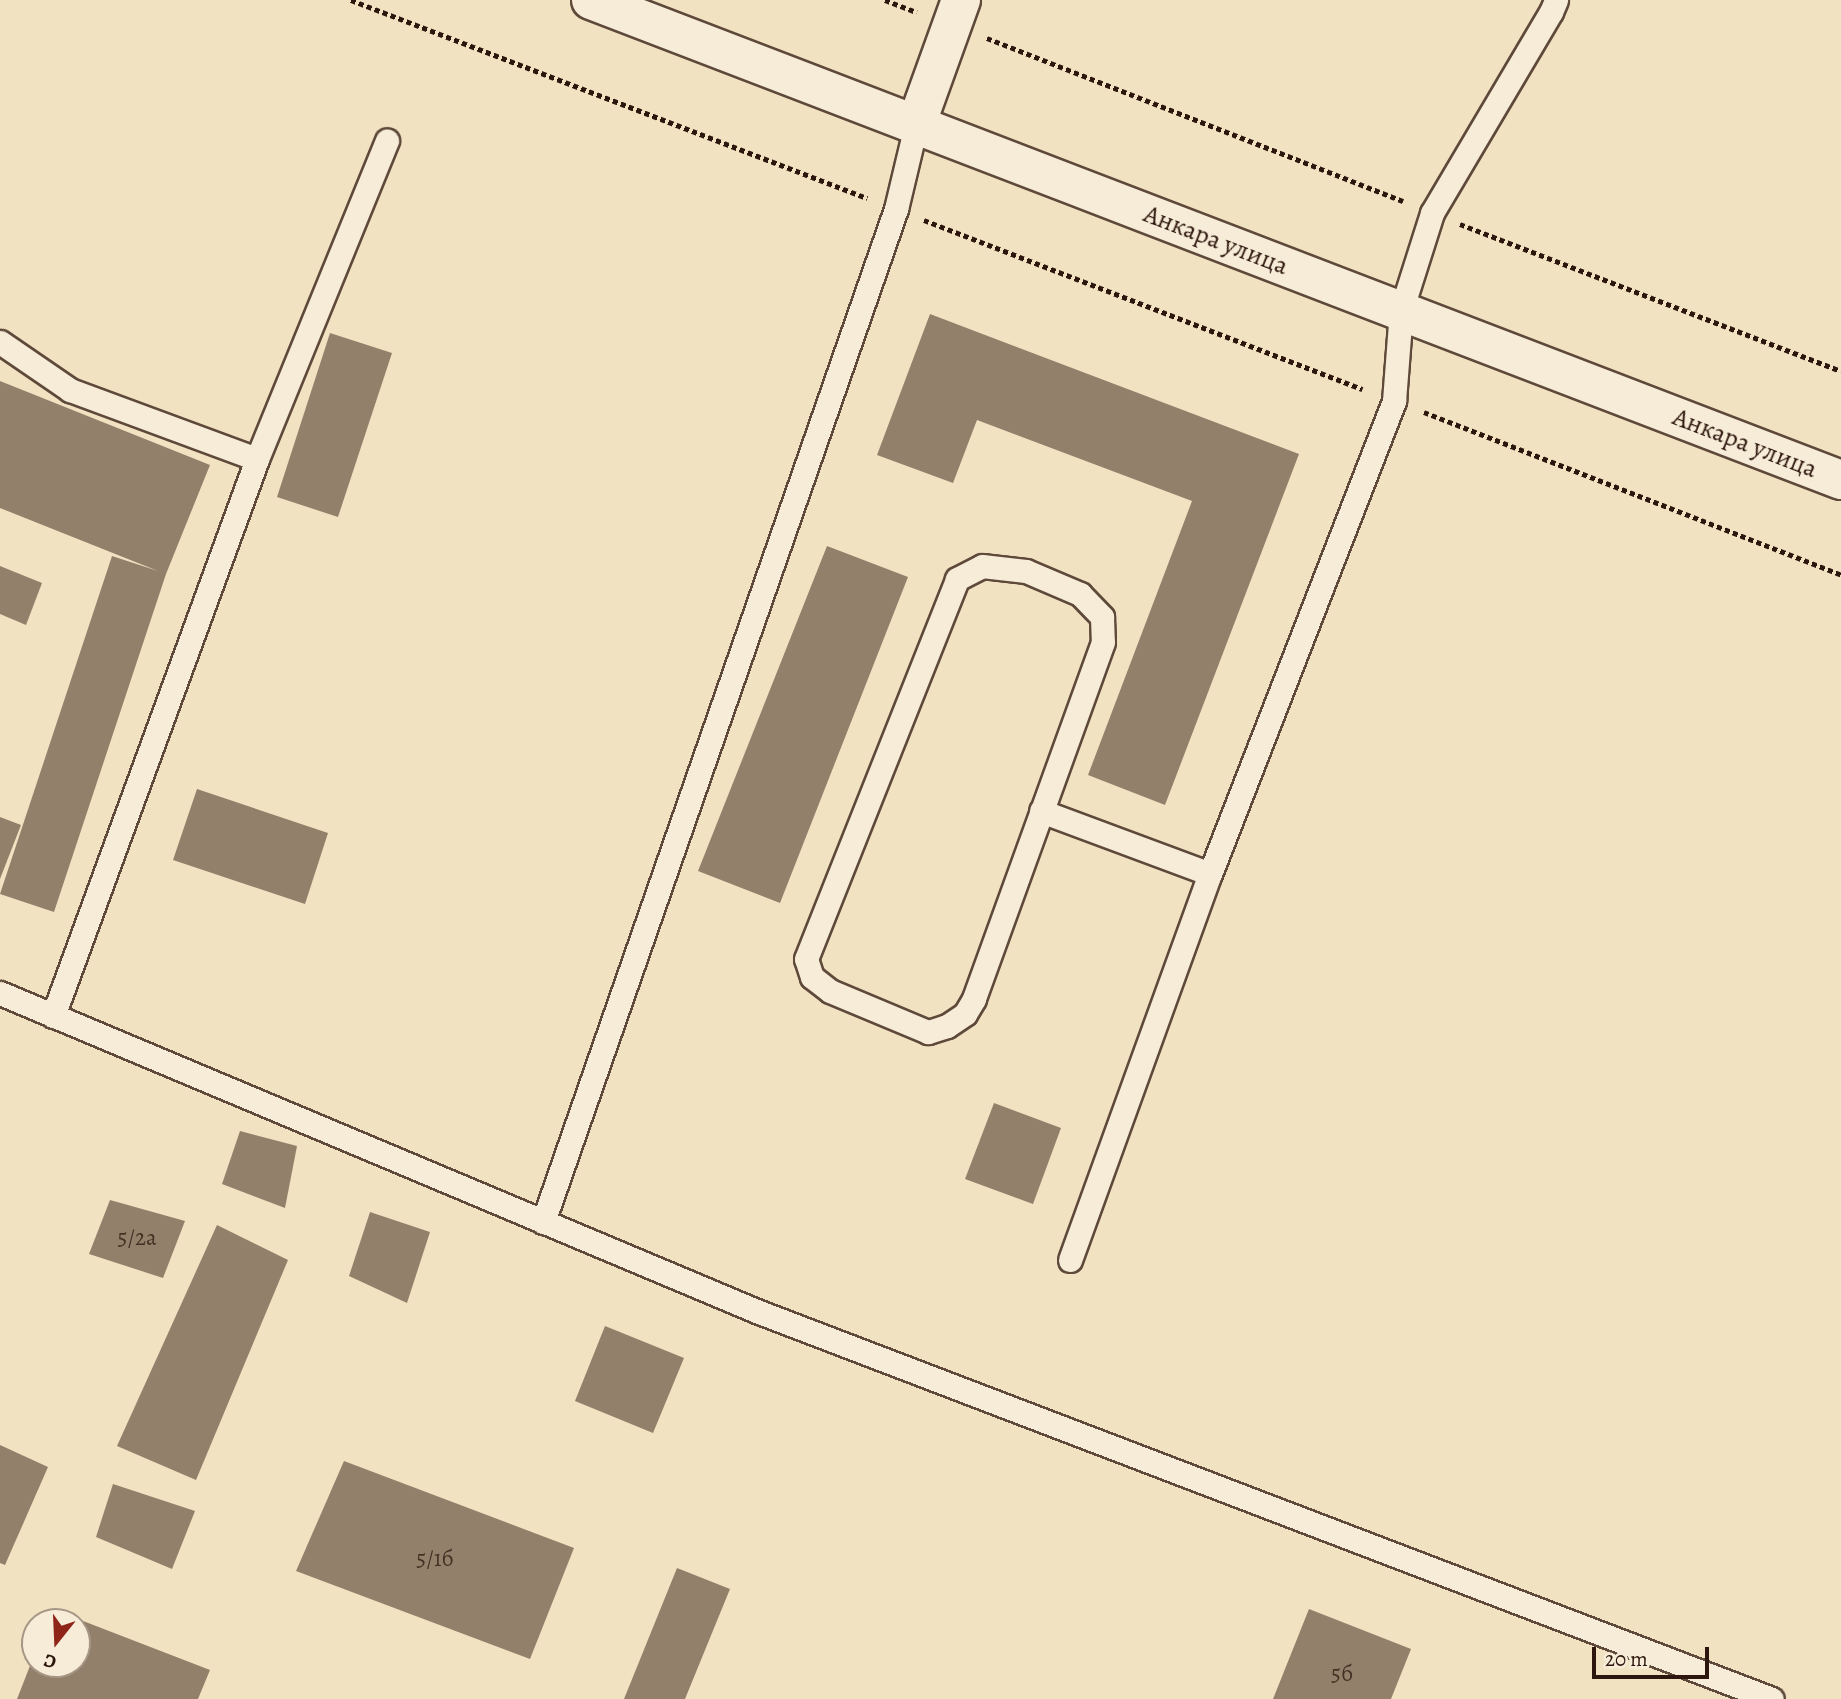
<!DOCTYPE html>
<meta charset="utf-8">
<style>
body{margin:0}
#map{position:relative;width:1841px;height:1699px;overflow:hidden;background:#f1e2c2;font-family:Alegreya,serif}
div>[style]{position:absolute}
.building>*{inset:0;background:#93806b}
.path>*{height:4.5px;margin-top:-2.25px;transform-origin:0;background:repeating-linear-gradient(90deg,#2d160d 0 5px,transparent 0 8.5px)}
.roads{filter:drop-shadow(2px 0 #5e493a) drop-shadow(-2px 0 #5e493a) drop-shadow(0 2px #5e493a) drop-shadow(0 -2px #5e493a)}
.lane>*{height:23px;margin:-11.5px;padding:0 11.5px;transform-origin:11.5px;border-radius:11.5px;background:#f6ecd7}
.street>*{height:38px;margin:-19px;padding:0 19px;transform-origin:19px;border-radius:19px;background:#f6ecd7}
.secondary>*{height:38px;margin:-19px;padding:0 19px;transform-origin:19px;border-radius:19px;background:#f6ecd7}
span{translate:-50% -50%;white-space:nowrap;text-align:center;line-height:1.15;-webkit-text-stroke:7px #f6ecd7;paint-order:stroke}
.number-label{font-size:23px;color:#463024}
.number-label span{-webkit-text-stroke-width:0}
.street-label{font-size:26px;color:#2d160d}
.north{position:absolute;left:21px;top:1608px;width:70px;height:70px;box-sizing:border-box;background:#f6ecd7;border:2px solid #a69686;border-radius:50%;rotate:198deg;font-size:19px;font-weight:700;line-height:28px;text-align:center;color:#2d160d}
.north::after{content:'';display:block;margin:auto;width:24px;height:32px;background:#8f2418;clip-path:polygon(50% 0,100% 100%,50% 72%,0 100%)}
.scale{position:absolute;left:1592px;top:1647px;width:117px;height:32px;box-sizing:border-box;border:4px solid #2d160d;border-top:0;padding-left:9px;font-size:21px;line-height:24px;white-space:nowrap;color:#2d160d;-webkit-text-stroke:5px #f6ecd7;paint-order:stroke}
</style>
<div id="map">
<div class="building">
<i style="clip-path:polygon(930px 314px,1299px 454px,1165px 805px,1088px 775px,1192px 501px,977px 420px,953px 483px,877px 455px)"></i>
<i style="clip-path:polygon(330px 333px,392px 353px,338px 517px,277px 497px)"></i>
<i style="clip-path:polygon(0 381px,210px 465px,166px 574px,54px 912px,0 894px,112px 556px,158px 571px,0 508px)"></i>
<i style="clip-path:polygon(827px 546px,908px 577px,780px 903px,698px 871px)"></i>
<i style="clip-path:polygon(0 566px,42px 583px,26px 625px,0 614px)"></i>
<i style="clip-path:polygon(197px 789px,328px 833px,305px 904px,173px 860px)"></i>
<i style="clip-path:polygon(0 817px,21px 825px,0 879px)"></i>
<i style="clip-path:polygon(994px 1103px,1061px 1128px,1033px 1204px,965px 1179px)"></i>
<i style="clip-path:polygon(240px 1131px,297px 1146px,285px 1208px,222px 1184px)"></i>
<i style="clip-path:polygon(110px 1200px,185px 1221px,163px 1278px,89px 1254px)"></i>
<i style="clip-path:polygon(370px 1212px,430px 1232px,407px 1303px,349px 1276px)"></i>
<i style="clip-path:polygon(217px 1225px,288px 1260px,196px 1480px,117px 1446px)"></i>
<i style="clip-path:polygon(605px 1326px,684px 1358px,653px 1433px,575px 1401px)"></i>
<i style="clip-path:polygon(0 1445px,48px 1467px,5px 1565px,0 1563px)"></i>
<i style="clip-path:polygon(344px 1461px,574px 1548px,530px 1659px,296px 1571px)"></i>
<i style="clip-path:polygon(113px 1484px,195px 1511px,172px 1569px,96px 1537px)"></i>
<i style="clip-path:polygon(677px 1568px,730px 1589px,685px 1699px,624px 1699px)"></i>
<i style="clip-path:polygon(52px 1609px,210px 1670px,198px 1699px,17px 1699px,35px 1653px,35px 1664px,77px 1664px,77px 1622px,47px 1622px)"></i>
<i style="clip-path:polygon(1309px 1609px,1411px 1649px,1391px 1699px,1273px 1699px)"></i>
</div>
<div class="path">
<i style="left:351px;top:0;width:553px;rotate:20.99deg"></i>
<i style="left:885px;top:0;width:34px;rotate:21deg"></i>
<i style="left:987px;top:38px;width:447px;rotate:21.4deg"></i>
<i style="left:924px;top:220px;width:470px;rotate:21.1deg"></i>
<i style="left:1460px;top:224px;width:408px;rotate:21.1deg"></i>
<i style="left:1424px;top:412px;width:448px;rotate:21.3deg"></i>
</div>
<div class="roads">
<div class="lane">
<i style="left:0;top:342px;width:85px;rotate:34.4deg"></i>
<i style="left:70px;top:390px;width:199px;rotate:20.3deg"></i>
<i style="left:982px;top:566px;width:44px;rotate:6.5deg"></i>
<i style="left:1026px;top:571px;width:59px;rotate:23.1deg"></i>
<i style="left:1080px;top:594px;width:32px;rotate:46deg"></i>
<i style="left:1102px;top:617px;width:25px;rotate:88deg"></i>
<i style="left:1103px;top:642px;width:380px;rotate:109.9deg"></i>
<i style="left:974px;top:999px;width:17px;rotate:121deg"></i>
<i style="left:965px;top:1014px;width:22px;rotate:146deg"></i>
<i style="left:947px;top:1026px;width:20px;rotate:162deg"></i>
<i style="left:928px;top:1032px;width:106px;rotate:-157.3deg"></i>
<i style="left:830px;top:991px;width:23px;rotate:-142deg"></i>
<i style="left:812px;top:977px;width:19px;rotate:-108deg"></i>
<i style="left:806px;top:959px;width:409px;rotate:-68.3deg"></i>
<i style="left:957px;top:579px;width:28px;rotate:-27deg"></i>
<i style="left:1041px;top:811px;width:180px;rotate:20.4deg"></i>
<i style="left:0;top:993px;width:823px;rotate:22.8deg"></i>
<i style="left:759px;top:1312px;width:1084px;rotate:20.91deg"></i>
<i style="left:53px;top:1016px;width:593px;rotate:-69.88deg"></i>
<i style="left:257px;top:459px;width:344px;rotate:-67.8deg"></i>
<i style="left:543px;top:1222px;width:1073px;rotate:-70.79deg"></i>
<i style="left:896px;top:209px;width:86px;rotate:-76.6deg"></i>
<i style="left:1070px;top:1260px;width:411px;rotate:-70.1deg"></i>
<i style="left:1210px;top:874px;width:508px;rotate:-68.74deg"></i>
<i style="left:1394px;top:401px;width:90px;rotate:-85.6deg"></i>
<i style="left:1401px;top:311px;width:103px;rotate:-72.4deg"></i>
<i style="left:1432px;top:213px;width:234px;rotate:-59.4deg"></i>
<i style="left:1551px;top:12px;width:13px;rotate:-67deg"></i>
</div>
<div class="street">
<i style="left:916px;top:125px;width:133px;rotate:-70.2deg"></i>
</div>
<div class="secondary">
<i style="left:591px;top:0;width:1339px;rotate:21.01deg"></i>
</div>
</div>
<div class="number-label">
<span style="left:137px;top:1238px">5/2а</span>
<span style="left:435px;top:1559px">5/1б</span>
<span style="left:1342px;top:1674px">5б</span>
</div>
<div class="street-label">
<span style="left:1216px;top:240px;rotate:21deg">Анкара улица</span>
<span style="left:1745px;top:443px;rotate:21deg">Анкара улица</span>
</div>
<div class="north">С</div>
<div class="scale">20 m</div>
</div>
